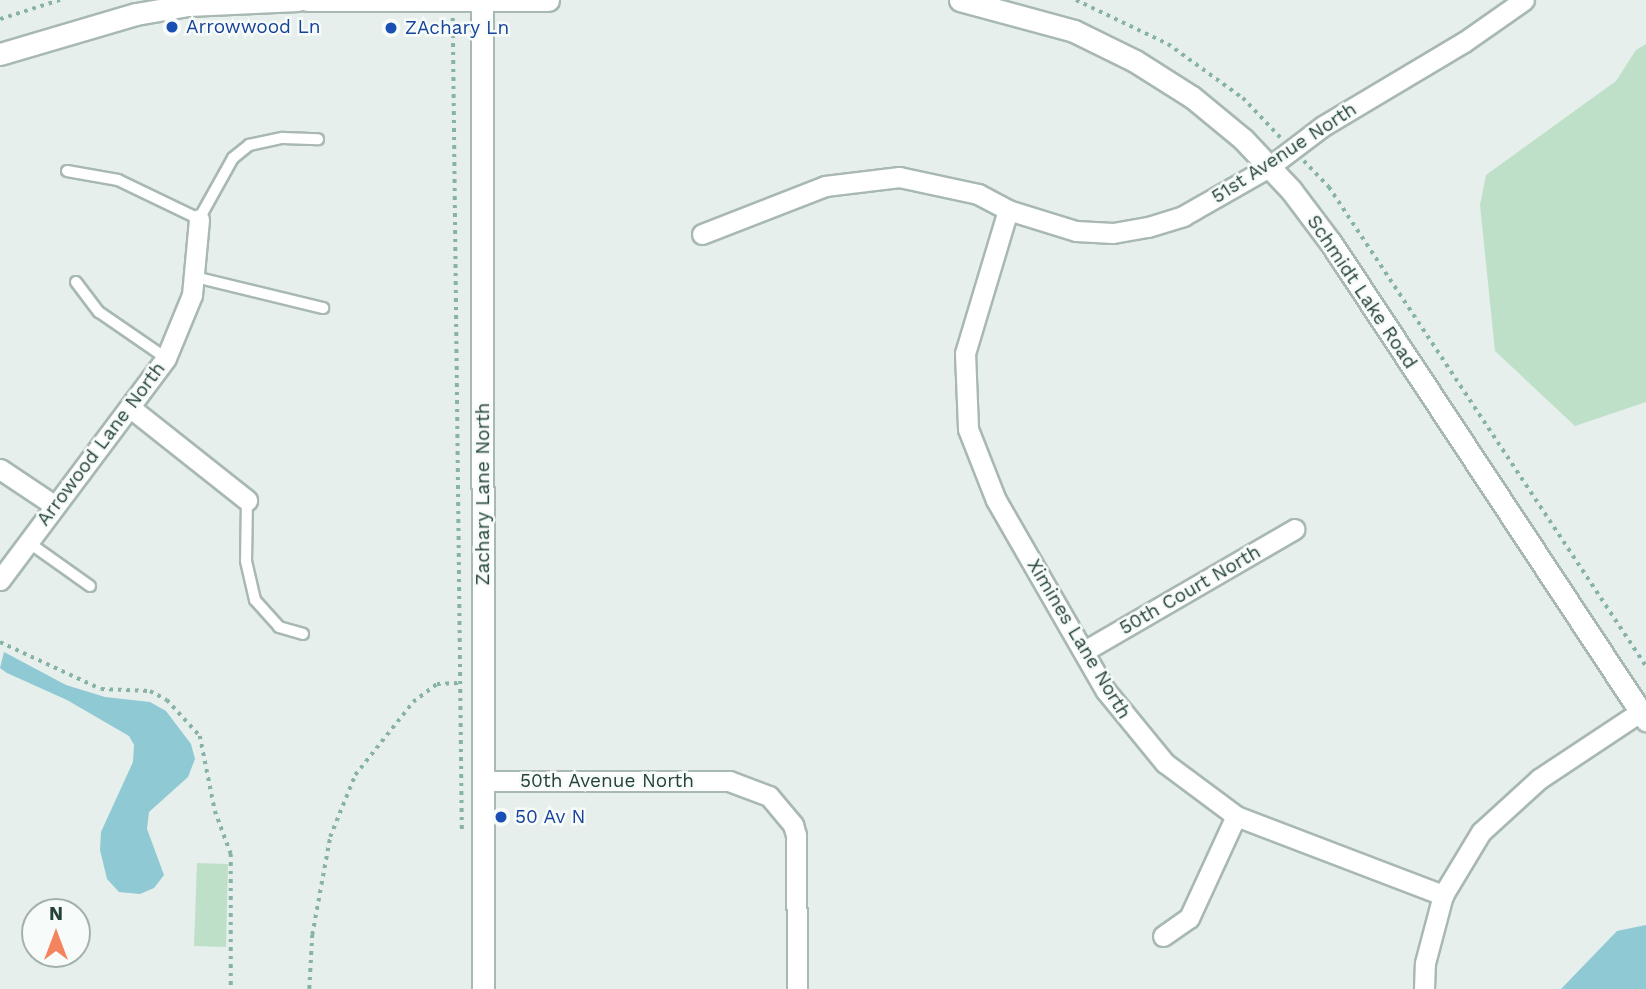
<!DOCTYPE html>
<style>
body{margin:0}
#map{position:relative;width:1646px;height:989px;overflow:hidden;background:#e6efeb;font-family:"Work Sans",sans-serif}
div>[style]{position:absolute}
.green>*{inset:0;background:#bfe0c8}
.water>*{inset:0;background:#8ec9d4}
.path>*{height:3.5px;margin-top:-1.75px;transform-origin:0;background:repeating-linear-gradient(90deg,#86b3a5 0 3.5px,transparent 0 8.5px)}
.roads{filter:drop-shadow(2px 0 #a8b8b2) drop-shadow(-2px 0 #a8b8b2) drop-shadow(0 2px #a8b8b2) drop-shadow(0 -2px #a8b8b2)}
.lane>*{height:10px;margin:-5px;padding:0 5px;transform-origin:5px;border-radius:5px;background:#fff}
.street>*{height:19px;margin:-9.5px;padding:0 9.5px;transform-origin:9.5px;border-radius:9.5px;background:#fff}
.secondary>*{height:21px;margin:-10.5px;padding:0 10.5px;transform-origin:10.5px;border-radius:10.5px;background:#fff}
.dots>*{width:19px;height:19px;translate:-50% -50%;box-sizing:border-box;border:4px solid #f7fbf9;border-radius:50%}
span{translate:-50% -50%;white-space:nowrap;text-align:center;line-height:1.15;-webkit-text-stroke:5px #f7fbf9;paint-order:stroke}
.transit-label{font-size:19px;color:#164399}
.left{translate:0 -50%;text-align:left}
.street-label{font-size:19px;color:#24423a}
.north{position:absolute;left:21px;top:898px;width:70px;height:70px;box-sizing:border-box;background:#f7fbf9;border:2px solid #a3b1ad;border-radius:50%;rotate:0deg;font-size:19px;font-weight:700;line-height:28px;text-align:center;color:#24423a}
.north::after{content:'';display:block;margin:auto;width:24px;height:32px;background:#f4845f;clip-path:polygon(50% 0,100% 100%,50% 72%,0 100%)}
</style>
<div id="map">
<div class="green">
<i style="clip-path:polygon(1646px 44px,1646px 402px,1575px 426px,1495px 351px,1480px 205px,1486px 175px,1616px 81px,1636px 50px)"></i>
<i style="clip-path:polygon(197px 863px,228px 864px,226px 947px,194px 946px)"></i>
</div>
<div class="water">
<i style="clip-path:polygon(4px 652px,66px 685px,105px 697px,150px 702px,166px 711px,191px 744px,195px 759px,188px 777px,149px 812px,147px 829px,164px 875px,154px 888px,140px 894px,119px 892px,107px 879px,100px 850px,101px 832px,133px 762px,134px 745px,129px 736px,67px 700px,7px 673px,0 668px)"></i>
<i style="clip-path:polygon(1646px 925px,1646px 989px,1561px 989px,1617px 931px)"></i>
</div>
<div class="path">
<i style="left:1076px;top:0;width:102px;rotate:25.6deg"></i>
<i style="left:1168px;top:44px;width:92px;rotate:35.8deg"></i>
<i style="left:1243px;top:98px;width:55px;rotate:46.5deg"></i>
<i style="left:453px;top:18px;width:812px;rotate:89.36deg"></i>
<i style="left:0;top:19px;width:63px;rotate:-17.6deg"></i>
<i style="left:1304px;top:161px;width:36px;rotate:46deg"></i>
<i style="left:1329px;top:187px;width:574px;rotate:56.5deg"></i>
<i style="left:0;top:642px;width:111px;rotate:25deg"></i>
<i style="left:101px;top:689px;width:49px;rotate:2.3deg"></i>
<i style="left:150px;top:691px;width:19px;rotate:28deg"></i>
<i style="left:167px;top:700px;width:49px;rotate:47.5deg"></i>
<i style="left:200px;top:736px;width:76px;rotate:78.7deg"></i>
<i style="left:215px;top:811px;width:46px;rotate:69.6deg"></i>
<i style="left:231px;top:854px;width:135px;rotate:90deg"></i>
<i style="left:309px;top:989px;width:54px;rotate:-86.8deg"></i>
<i style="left:312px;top:935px;width:100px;rotate:-79.6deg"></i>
<i style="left:330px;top:837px;width:67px;rotate:-68deg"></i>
<i style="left:355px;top:775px;width:93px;rotate:-51.5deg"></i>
<i style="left:413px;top:702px;width:30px;rotate:-37deg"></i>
<i style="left:437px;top:684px;width:21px;rotate:-3deg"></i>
</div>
<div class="roads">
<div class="lane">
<i style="left:67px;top:171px;width:52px;rotate:10deg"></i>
<i style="left:118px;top:180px;width:90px;rotate:25.7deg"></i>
<i style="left:199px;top:219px;width:70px;rotate:-60.9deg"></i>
<i style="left:233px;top:158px;width:21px;rotate:-39deg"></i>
<i style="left:249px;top:145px;width:35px;rotate:-12deg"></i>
<i style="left:283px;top:138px;width:35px;rotate:2deg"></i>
<i style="left:195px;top:277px;width:132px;rotate:13.6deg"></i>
<i style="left:76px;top:282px;width:38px;rotate:53deg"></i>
<i style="left:99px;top:312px;width:81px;rotate:34.5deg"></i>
<i style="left:247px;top:500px;width:61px;rotate:90.9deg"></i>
<i style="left:246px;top:561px;width:40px;rotate:77deg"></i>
<i style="left:255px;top:600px;width:36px;rotate:48deg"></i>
<i style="left:279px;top:627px;width:25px;rotate:16deg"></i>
<i style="left:28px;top:542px;width:76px;rotate:35.4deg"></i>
</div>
<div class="street">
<i style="left:1008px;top:210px;width:149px;rotate:106.7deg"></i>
<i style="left:965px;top:353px;width:76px;rotate:87.7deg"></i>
<i style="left:968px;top:429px;width:76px;rotate:68.5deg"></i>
<i style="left:996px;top:500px;width:220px;rotate:60.1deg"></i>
<i style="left:1106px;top:691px;width:93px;rotate:50.7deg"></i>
<i style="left:1165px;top:763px;width:89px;rotate:36.7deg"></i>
<i style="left:1236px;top:816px;width:222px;rotate:20.9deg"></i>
<i style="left:702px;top:234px;width:132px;rotate:-21.3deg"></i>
<i style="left:825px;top:186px;width:75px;rotate:-6.9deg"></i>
<i style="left:899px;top:177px;width:81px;rotate:12.1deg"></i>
<i style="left:978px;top:194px;width:34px;rotate:28deg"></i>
<i style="left:1008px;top:210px;width:71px;rotate:17.2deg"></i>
<i style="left:1076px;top:231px;width:37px;rotate:3deg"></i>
<i style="left:1113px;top:233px;width:36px;rotate:-10deg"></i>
<i style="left:1148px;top:227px;width:37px;rotate:-17deg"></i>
<i style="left:1183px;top:216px;width:99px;rotate:-29.7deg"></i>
<i style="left:1269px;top:167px;width:68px;rotate:-37.2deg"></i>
<i style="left:1323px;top:126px;width:164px;rotate:-30.8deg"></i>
<i style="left:1464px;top:42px;width:73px;rotate:-35deg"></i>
<i style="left:132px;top:409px;width:147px;rotate:38.4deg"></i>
<i style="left:0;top:469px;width:65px;rotate:33.7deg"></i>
<i style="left:0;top:580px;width:277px;rotate:-53.2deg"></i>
<i style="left:166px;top:358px;width:68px;rotate:-67.6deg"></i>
<i style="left:192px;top:295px;width:76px;rotate:-84.7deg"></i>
<i style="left:1086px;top:650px;width:241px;rotate:-30.1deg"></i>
<i style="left:484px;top:781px;width:245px"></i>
<i style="left:729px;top:781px;width:43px;rotate:20.6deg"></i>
<i style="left:769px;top:796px;width:38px;rotate:50deg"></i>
<i style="left:793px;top:825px;width:10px;rotate:73deg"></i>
<i style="left:796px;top:835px;width:154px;rotate:89.6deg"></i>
<i style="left:1163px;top:936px;width:32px;rotate:-35deg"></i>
<i style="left:1189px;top:918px;width:112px;rotate:-65.3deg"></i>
<i style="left:1424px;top:989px;width:26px;rotate:-88deg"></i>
<i style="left:1425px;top:963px;width:70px;rotate:-75.2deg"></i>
<i style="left:1443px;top:895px;width:74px;rotate:-58.9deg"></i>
<i style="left:1481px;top:832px;width:79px;rotate:-42.4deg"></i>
<i style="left:1539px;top:779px;width:121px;rotate:-33.6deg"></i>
</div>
<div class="secondary">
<i style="left:307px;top:0;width:241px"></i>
<i style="left:482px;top:0;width:989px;rotate:89.94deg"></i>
<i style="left:960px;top:0;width:118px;rotate:15.2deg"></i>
<i style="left:1074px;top:31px;width:68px;rotate:26.2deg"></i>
<i style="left:1135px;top:61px;width:67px;rotate:32.3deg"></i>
<i style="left:1192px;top:97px;width:66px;rotate:39.5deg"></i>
<i style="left:1243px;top:139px;width:70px;rotate:46.7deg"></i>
<i style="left:1291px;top:190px;width:66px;rotate:53deg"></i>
<i style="left:1331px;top:243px;width:572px;rotate:56.56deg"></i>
<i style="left:0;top:54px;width:142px;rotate:-16.4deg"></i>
<i style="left:136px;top:14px;width:53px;rotate:-9.8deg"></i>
<i style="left:188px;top:5px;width:110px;rotate:-2.6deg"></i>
</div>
</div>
<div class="dots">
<i style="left:172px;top:27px;background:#1a4fb4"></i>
<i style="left:391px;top:28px;background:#1a4fb4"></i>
<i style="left:501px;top:817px;background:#1a4fb4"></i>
</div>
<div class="transit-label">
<span class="left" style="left:186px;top:27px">Arrowwood Ln</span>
<span class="left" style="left:405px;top:28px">ZAchary Ln</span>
<span class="left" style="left:515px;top:817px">50 Av N</span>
</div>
<div class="street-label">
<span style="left:1284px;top:153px;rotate:-33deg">51st Avenue North</span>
<span style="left:1362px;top:292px;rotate:56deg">Schmidt Lake Road</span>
<span style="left:101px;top:444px;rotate:-53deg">Arrowood Lane North</span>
<span style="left:483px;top:494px;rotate:-90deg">Zachary Lane North</span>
<span style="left:1190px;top:590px;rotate:-30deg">50th Court North</span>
<span style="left:1079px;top:639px;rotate:59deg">Ximines Lane North</span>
<span style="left:607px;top:781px">50th Avenue North</span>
</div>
<div class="north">N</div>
</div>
